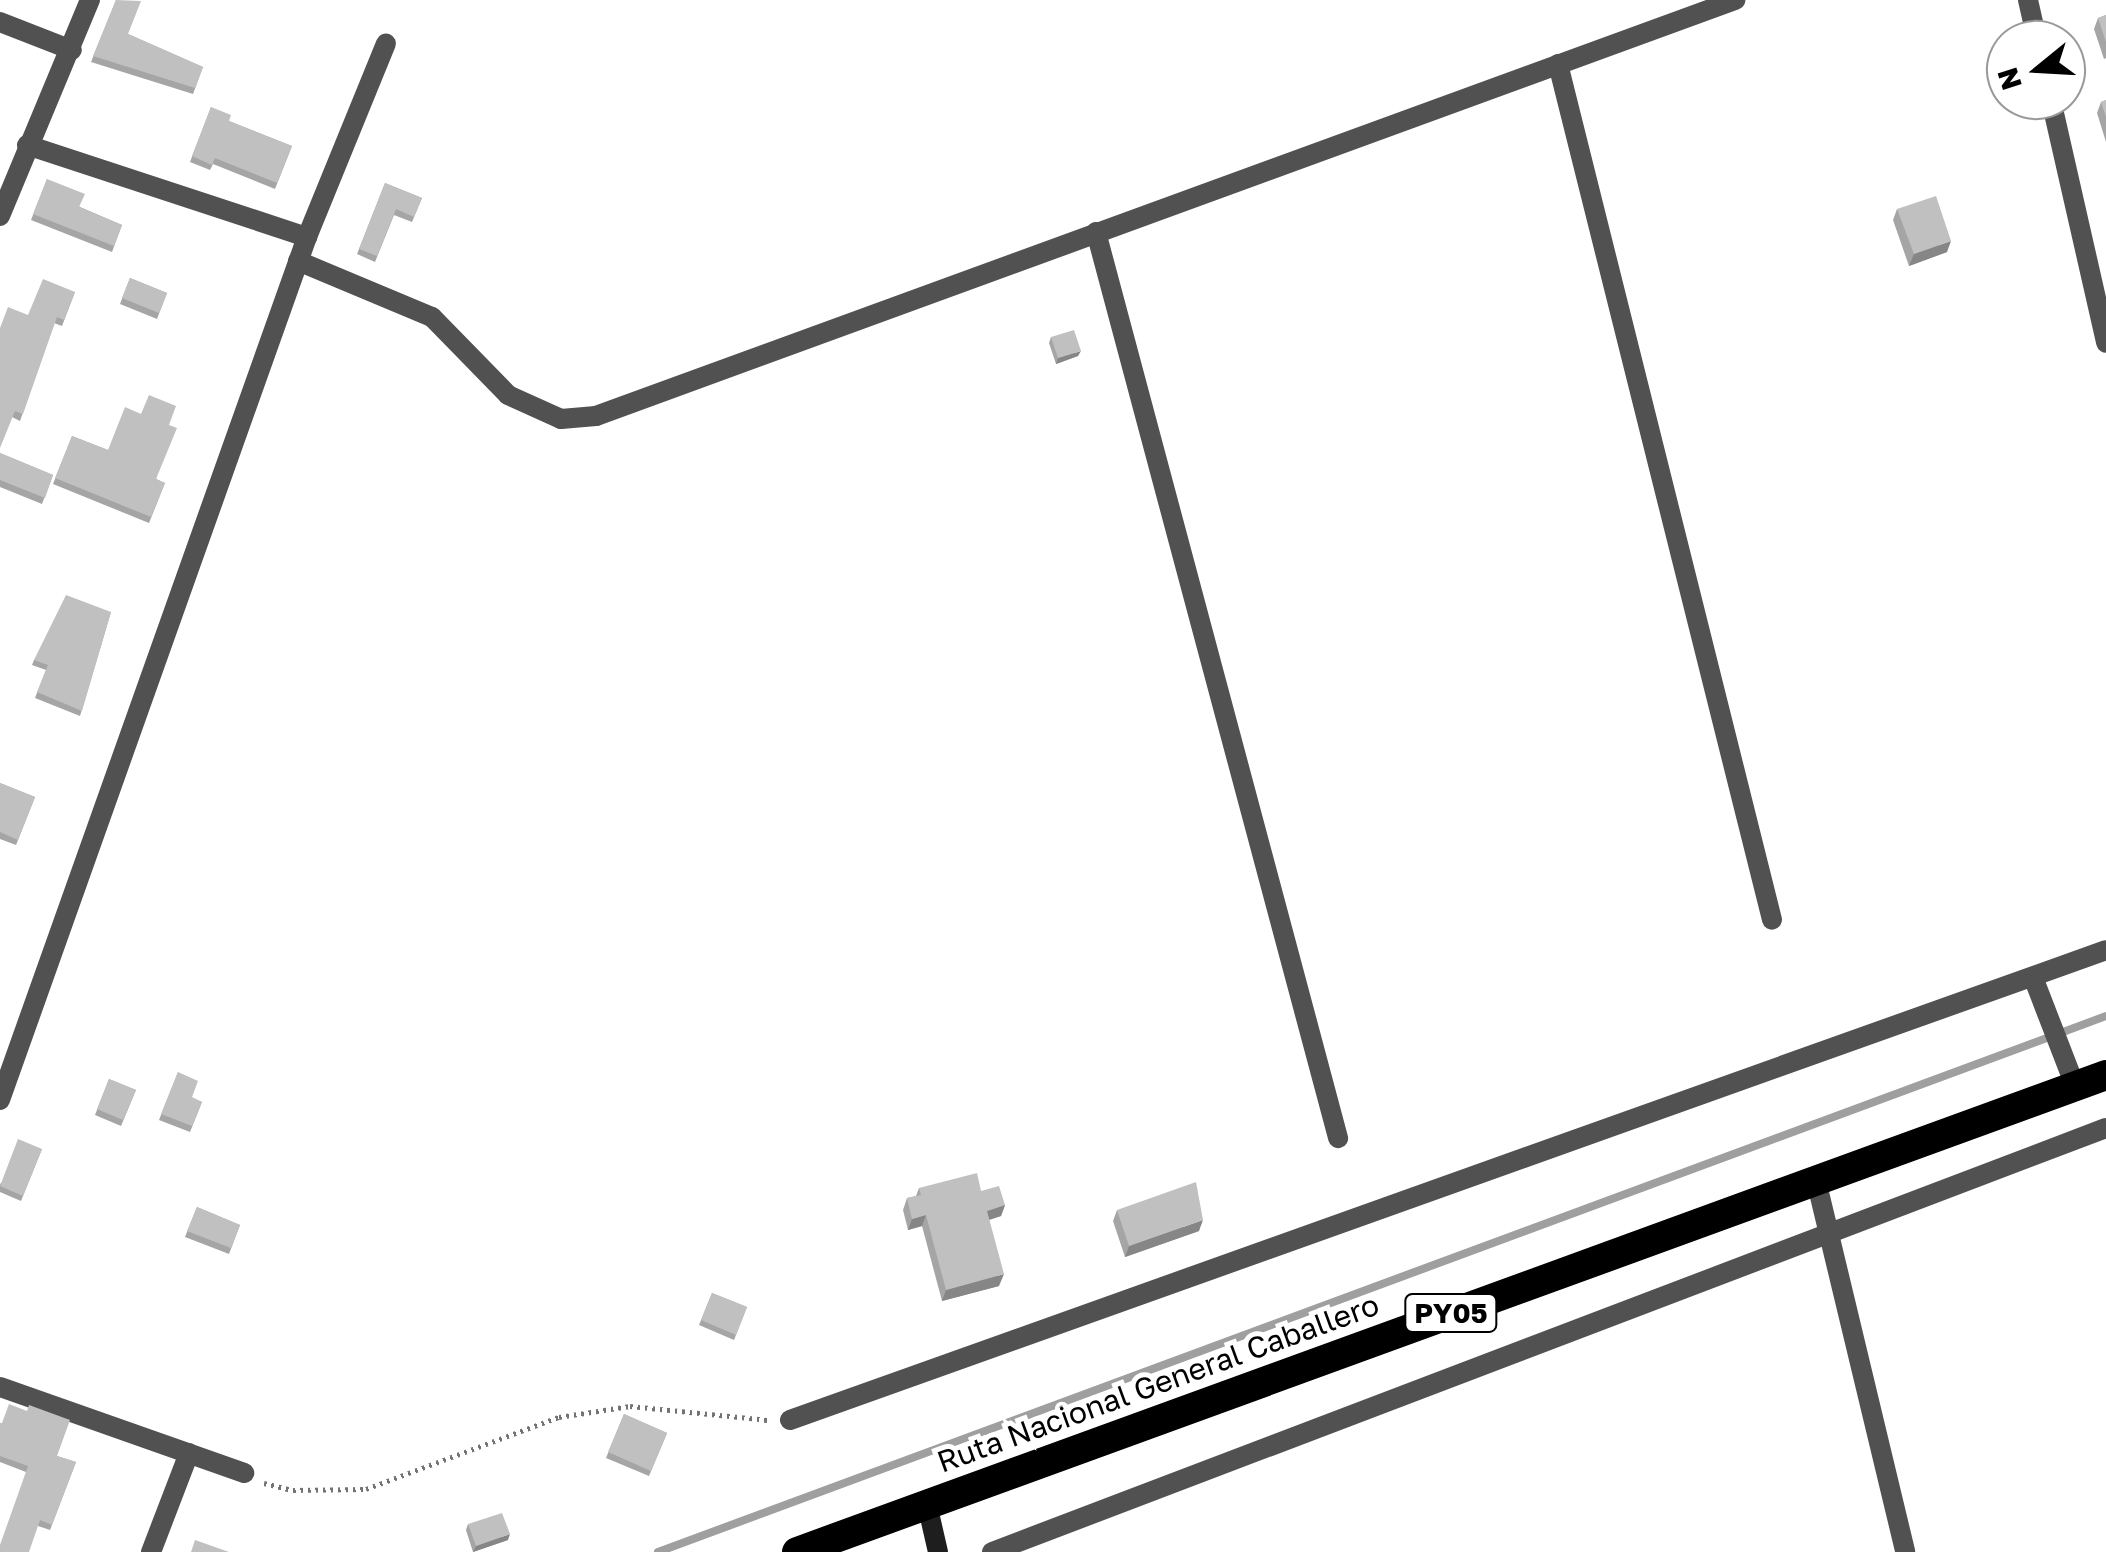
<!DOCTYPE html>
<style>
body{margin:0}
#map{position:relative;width:2106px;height:1552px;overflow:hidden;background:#fff;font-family:"Golos Text",sans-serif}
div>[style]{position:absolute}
.stream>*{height:8px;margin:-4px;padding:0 4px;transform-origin:4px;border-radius:4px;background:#9f9f9f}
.path>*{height:5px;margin-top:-2.5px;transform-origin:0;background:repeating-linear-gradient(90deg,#737373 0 2.5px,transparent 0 7.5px)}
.street>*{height:20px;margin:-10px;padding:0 10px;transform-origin:10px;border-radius:10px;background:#515151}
.secondary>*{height:20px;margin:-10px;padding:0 10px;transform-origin:10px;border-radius:10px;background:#1e1e1e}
.highway>*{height:30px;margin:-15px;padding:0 15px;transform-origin:15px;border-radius:15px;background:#000}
.wall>*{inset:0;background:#a5a5a5}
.shaded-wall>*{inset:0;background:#868686}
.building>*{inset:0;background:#c0c0c0}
span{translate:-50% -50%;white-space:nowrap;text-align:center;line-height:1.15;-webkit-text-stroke:10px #fff;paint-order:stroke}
.shield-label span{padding:2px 8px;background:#fff;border:2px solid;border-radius:8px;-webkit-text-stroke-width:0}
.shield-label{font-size:28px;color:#000;font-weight:700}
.street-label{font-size:30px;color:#000}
.north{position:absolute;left:1986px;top:20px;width:100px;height:100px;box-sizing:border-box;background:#fff;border:2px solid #999;border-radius:50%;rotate:252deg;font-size:28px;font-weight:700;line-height:40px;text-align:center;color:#000}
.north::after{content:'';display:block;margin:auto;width:35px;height:45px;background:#000;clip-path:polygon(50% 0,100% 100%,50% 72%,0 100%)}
</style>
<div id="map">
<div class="stream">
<i style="left:658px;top:1552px;width:1544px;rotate:-20.31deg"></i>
</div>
<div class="path">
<i style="left:264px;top:1483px;width:30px;rotate:14deg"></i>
<i style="left:293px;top:1490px;width:73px;rotate:-0.8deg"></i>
<i style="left:366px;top:1489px;width:206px;rotate:-20.5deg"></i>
<i style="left:559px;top:1417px;width:72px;rotate:-8.8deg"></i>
<i style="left:630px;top:1406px;width:138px;rotate:5.8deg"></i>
</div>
<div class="street">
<i style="left:2028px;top:0;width:41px;rotate:77.3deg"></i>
<i style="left:0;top:22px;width:77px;rotate:21.3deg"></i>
<i style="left:1558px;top:64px;width:882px;rotate:75.96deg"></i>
<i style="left:2051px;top:100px;width:249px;rotate:77.2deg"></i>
<i style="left:27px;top:145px;width:295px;rotate:18.2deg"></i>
<i style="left:0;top:216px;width:234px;rotate:-67.4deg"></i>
<i style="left:1096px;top:232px;width:938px;rotate:75.04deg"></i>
<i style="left:298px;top:261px;width:145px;rotate:22.7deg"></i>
<i style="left:432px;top:317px;width:109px;rotate:45.7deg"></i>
<i style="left:508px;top:395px;width:58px;rotate:24.4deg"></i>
<i style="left:561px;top:419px;width:35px;rotate:-5deg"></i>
<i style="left:596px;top:416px;width:1213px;rotate:-20.06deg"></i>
<i style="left:2033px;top:977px;width:117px;rotate:68.9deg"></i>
<i style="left:0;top:1100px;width:916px;rotate:-70.42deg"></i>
<i style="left:307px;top:237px;width:209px;rotate:-67.8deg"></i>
<i style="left:1816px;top:1180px;width:382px;rotate:76.5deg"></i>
<i style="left:0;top:1387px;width:259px;rotate:19.4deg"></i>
<i style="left:790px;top:1420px;width:1397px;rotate:-19.65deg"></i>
<i style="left:151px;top:1552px;width:106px;rotate:-69deg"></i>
<i style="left:992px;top:1552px;width:1192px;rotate:-20.84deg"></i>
</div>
<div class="secondary">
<i style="left:927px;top:1504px;width:49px;rotate:77.1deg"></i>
</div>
<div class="highway">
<i style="left:797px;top:1552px;width:1393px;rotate:-20.02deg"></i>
</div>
<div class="wall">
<i style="clip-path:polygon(116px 0,128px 34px,203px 67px,193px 94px,91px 62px)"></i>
<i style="clip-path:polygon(2106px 15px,2106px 58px,2104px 59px,2094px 29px,2098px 18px)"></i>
<i style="clip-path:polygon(2106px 100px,2106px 142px,2097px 113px,2101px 102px)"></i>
<i style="clip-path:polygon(211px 107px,229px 121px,292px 146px,275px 189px,213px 164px,210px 170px,190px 162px)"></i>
<i style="clip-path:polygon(47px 179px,80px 207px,122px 225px,112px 252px,31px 220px)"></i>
<i style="clip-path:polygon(385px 183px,422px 198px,412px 222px,394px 215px,375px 262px,357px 254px)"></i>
<i style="clip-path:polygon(1897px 209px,1947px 252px,1909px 266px,1893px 220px)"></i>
<i style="clip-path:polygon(130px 278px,167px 293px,157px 319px,120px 304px)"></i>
<i style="clip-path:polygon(75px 292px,62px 326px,54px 323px,20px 421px,12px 417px,28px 315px)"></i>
<i style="clip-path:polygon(1051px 337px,1078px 356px,1056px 364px,1049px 343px)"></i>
<i style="clip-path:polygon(169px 425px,156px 479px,165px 483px,149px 523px,53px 484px,72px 436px,108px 450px)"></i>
<i style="clip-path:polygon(0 453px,53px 475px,42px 504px,0 487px)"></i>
<i style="clip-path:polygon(111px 612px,80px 716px,35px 698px,46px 670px,32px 665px,34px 660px)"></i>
<i style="clip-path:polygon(0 783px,35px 797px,16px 845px,0 839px)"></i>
<i style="clip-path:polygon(178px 1072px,192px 1098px,202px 1102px,190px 1132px,159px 1120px)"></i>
<i style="clip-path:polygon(109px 1079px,136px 1090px,121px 1126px,95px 1115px)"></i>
<i style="clip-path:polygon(42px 1149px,21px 1201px,0 1192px,0 1184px)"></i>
<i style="clip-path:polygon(919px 1188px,981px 1191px,1005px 1205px,1001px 1216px,989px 1220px,999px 1286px,942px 1301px,922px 1226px,908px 1230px,903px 1210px,907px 1198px,916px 1196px)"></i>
<i style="clip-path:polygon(197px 1207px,240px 1225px,229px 1254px,185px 1237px)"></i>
<i style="clip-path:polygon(1117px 1210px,1199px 1231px,1125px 1257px,1113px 1221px)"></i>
<i style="clip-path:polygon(712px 1293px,747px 1307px,734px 1340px,699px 1325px)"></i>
<i style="clip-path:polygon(624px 1414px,667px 1433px,649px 1476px,606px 1458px)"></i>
<i style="clip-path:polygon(0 1423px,57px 1456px,76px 1462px,50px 1530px,38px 1526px,26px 1472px,0 1462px)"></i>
<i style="clip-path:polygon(468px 1524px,508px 1540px,473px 1552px,466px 1530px)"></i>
</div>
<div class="shaded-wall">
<i style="clip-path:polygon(1951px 241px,1947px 252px,1909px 266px,1914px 254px)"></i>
<i style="clip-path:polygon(1081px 351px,1078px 356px,1056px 364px,1058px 358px)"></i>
<i style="clip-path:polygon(1005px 1205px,1001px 1216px,982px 1222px,987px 1211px)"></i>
<i style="clip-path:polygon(926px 1215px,922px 1226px,908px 1230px,912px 1219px)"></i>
<i style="clip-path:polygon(1203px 1220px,1199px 1231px,1125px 1257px,1129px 1246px)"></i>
<i style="clip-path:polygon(1004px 1274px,999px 1286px,942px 1301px,946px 1290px)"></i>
<i style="clip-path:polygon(510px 1534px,508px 1540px,473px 1552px,476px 1546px)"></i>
</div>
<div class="building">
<i style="clip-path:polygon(116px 0,141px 1px,128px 34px,203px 67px,195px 88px,93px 56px)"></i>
<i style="clip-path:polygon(2106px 15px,2106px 42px,2098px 18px)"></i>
<i style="clip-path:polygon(2106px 100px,2106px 117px,2101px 102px)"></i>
<i style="clip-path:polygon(211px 107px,231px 115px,229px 121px,292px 146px,277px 183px,215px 158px,212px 165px,192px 156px)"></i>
<i style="clip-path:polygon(47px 179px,85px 194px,79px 207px,122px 225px,114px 246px,33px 214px)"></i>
<i style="clip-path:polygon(385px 183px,422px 198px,414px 217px,396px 209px,377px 256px,359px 249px)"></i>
<i style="clip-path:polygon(1936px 196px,1951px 241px,1914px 254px,1897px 209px)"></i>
<i style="clip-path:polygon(130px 278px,167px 293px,159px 313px,122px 298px)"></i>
<i style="clip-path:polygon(43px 279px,75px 292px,64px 320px,57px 317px,23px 414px,15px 411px,0 448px,0 328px,8px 307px,28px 315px)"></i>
<i style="clip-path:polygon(1074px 330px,1081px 351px,1058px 358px,1051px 337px)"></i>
<i style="clip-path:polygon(149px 395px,176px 406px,169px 425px,177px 428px,156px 479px,165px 483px,151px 517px,55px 478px,72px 436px,108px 450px,125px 407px,141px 414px)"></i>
<i style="clip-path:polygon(0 453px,53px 475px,45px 498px,0 480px)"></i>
<i style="clip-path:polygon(66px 595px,111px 612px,82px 711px,37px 692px,48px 665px,34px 660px)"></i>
<i style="clip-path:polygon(0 783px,35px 797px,18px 840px,0 832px)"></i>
<i style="clip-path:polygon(178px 1072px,198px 1081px,192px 1097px,202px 1102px,192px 1126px,161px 1114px)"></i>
<i style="clip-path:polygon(109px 1079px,136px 1090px,123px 1120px,97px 1109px)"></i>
<i style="clip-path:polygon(18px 1139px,42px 1149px,23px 1196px,0 1186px)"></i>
<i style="clip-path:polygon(977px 1173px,981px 1191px,999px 1186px,1005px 1205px,987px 1211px,1004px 1274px,946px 1290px,926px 1215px,912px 1219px,907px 1198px,921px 1195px,919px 1188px)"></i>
<i style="clip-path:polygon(1196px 1182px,1203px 1220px,1129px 1246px,1117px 1210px)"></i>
<i style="clip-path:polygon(197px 1207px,240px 1225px,231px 1248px,187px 1231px)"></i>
<i style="clip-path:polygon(712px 1293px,747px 1307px,736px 1335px,701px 1320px)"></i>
<i style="clip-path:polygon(9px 1404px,27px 1411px,29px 1405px,70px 1420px,57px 1456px,76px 1462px,52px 1525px,40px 1520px,29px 1552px,0 1552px,0 1545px,28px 1466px,0 1456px,0 1423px,2px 1423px)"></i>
<i style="clip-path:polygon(624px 1414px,667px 1433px,651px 1471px,608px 1452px)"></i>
<i style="clip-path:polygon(502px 1513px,510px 1534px,476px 1546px,468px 1524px)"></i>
<i style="clip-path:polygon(195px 1540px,229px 1552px,191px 1552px)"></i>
</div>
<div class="shield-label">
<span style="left:1451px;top:1313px">PY05</span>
</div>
<div class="street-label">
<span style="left:1158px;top:1383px;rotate:-20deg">Ruta Nacional General Caballero</span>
</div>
<div class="north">N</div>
</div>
